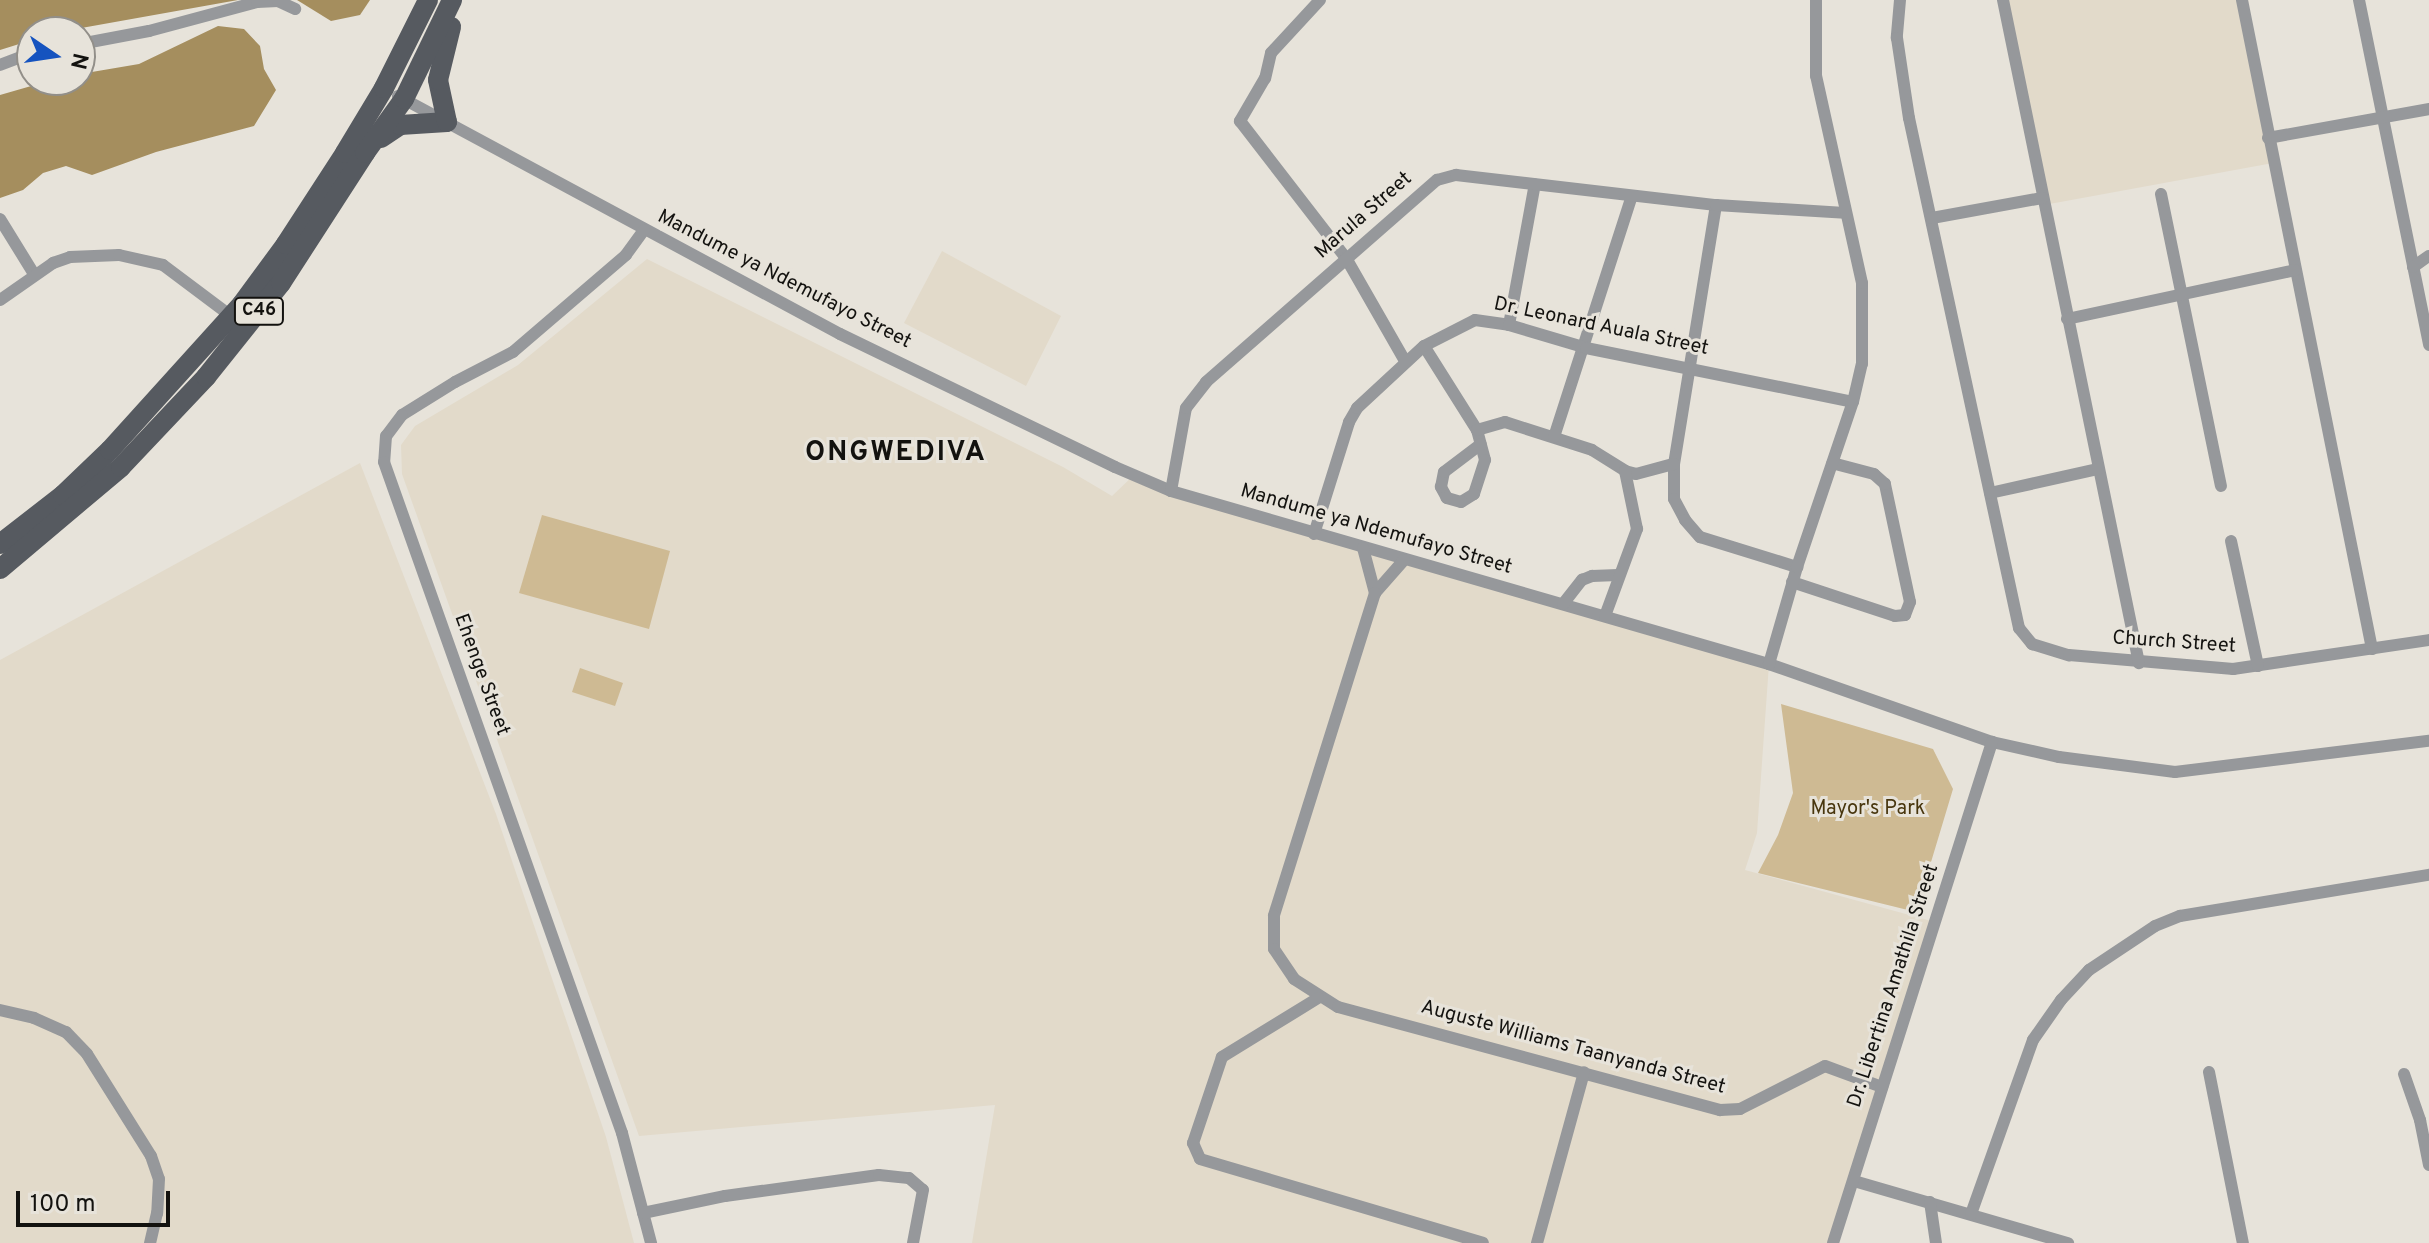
<!DOCTYPE html>
<style>
body{margin:0}
#map{position:relative;width:2429px;height:1243px;overflow:hidden;background:#e7e3da;font-family:Overpass,sans-serif}
div>[style]{position:absolute}
.built>*{inset:0;background:#e2daca}
.green>*{inset:0;background:#ceba93}
.water>*{inset:0;background:#a58e5e}
.minor>*{height:12px;margin:-6px;padding:0 6px;transform-origin:6px;border-radius:6px;background:#96989b}
.primary>*{height:20px;margin:-10px;padding:0 10px;transform-origin:10px;border-radius:10px;background:#565a60}
span{translate:-50% -50%;white-space:nowrap;text-align:center;line-height:1.15;-webkit-text-stroke:6px #e7e3da;paint-order:stroke}
.shield-label span{padding:2px 6px;background:#e7e3da;border:2px solid;border-radius:6px;-webkit-text-stroke-width:0}
.shield-label{font-size:18px;color:#13120f;font-weight:700}
.street-label{font-size:20px;color:#13120f}
.park-label{font-size:20px;color:#48360e}
.district-label{font-size:28px;color:#13120f;font-weight:700;letter-spacing:2px}
.north{position:absolute;left:16px;top:16px;width:80px;height:80px;box-sizing:border-box;background:#e7e3da;border:2px solid #928f89;border-radius:50%;rotate:103deg;font-size:22px;font-weight:700;line-height:32px;text-align:center;color:#13120f}
.north::after{content:'';display:block;margin:auto;width:28px;height:36px;background:#1553bf;clip-path:polygon(50% 0,100% 100%,50% 72%,0 100%)}
.scale{position:absolute;left:16px;top:1191px;width:154px;height:36px;box-sizing:border-box;border:4px solid #13120f;border-top:0;padding-left:10px;font-size:24px;line-height:28px;white-space:nowrap;color:#13120f;-webkit-text-stroke:6px #e7e3da;paint-order:stroke}
</style>
<div id="map">
<div class="built">
<i style="clip-path:polygon(2003px 0,2242px 0,2273px 163px,2044px 205px)"></i>
<i style="clip-path:polygon(942px 251px,1061px 316px,1026px 386px,904px 323px)"></i>
<i style="clip-path:polygon(647px 259px,1063px 467px,1112px 496px,1134px 475px,1769px 664px,1757px 833px,1745px 870px,1935px 922px,1833px 1243px,972px 1243px,995px 1105px,639px 1136px,402px 474px,401px 445px,415px 426px,518px 365px)"></i>
<i style="clip-path:polygon(360px 463px,496px 814px,606px 1137px,634px 1243px,0 1243px,0 660px)"></i>
</div>
<div class="green">
<i style="clip-path:polygon(542px 515px,670px 551px,649px 629px,519px 593px)"></i>
<i style="clip-path:polygon(580px 668px,623px 683px,615px 706px,572px 692px)"></i>
<i style="clip-path:polygon(1781px 704px,1933px 749px,1953px 789px,1916px 912px,1758px 873px,1778px 835px,1793px 793px)"></i>
</div>
<div class="water">
<i style="clip-path:polygon(0 0,238px 0,59px 32px,32px 32px,32px 40px,0 50px)"></i>
<i style="clip-path:polygon(297px 0,370px 0,360px 15px,331px 21px)"></i>
<i style="clip-path:polygon(218px 26px,244px 29px,260px 46px,264px 69px,276px 90px,254px 126px,156px 152px,92px 175px,66px 166px,43px 173px,23px 190px,0 198px,0 95px,52px 80px,80px 80px,80px 74px,139px 64px)"></i>
</div>
<div class="minor">
<i style="left:1320px;top:0;width:72px;rotate:132.8deg"></i>
<i style="left:1271px;top:53px;width:26px;rotate:103deg"></i>
<i style="left:1265px;top:78px;width:50px;rotate:120.2deg"></i>
<i style="left:1240px;top:121px;width:173px;rotate:52.3deg"></i>
<i style="left:1346px;top:258px;width:119px;rotate:60.2deg"></i>
<i style="left:1900px;top:0;width:38px;rotate:95deg"></i>
<i style="left:1897px;top:38px;width:81px;rotate:81.5deg"></i>
<i style="left:1909px;top:118px;width:522px;rotate:77.83deg"></i>
<i style="left:2019px;top:628px;width:21px;rotate:51deg"></i>
<i style="left:2032px;top:644px;width:39px;rotate:17deg"></i>
<i style="left:2069px;top:655px;width:165px;rotate:4.9deg"></i>
<i style="left:2233px;top:669px;width:198px;rotate:-8.4deg"></i>
<i style="left:2003px;top:0;width:677px;rotate:78.41deg"></i>
<i style="left:2242px;top:0;width:662px;rotate:78.67deg"></i>
<i style="left:2359px;top:0;width:352px;rotate:78.5deg"></i>
<i style="left:80px;top:44px;width:70px;rotate:-10.7deg"></i>
<i style="left:149px;top:31px;width:112px;rotate:-15deg"></i>
<i style="left:257px;top:2px;width:21px;rotate:-3deg"></i>
<i style="left:278px;top:1px;width:19px;rotate:25deg"></i>
<i style="left:0;top:65px;width:34px;rotate:-21deg"></i>
<i style="left:398px;top:96px;width:502px;rotate:28.3deg"></i>
<i style="left:840px;top:334px;width:305px;rotate:25.8deg"></i>
<i style="left:1115px;top:467px;width:61px;rotate:23.2deg"></i>
<i style="left:1171px;top:491px;width:623px;rotate:16.14deg"></i>
<i style="left:1769px;top:664px;width:236px;rotate:19.3deg"></i>
<i style="left:1992px;top:742px;width:69px;rotate:12.6deg"></i>
<i style="left:2059px;top:757px;width:117px;rotate:7.4deg"></i>
<i style="left:2175px;top:772px;width:256px;rotate:-7deg"></i>
<i style="left:2268px;top:138px;width:164px;rotate:-10.2deg"></i>
<i style="left:2161px;top:194px;width:298px;rotate:78.4deg"></i>
<i style="left:1716px;top:205px;width:262px;rotate:99.2deg"></i>
<i style="left:1674px;top:464px;width:35px;rotate:90deg"></i>
<i style="left:1674px;top:499px;width:24px;rotate:62deg"></i>
<i style="left:1685px;top:520px;width:23px;rotate:49deg"></i>
<i style="left:1700px;top:537px;width:102px;rotate:17.2deg"></i>
<i style="left:1932px;top:218px;width:112px;rotate:-10.3deg"></i>
<i style="left:0;top:219px;width:65px;rotate:58.3deg"></i>
<i style="left:644px;top:230px;width:31px;rotate:126deg"></i>
<i style="left:626px;top:255px;width:149px;rotate:139.4deg"></i>
<i style="left:513px;top:352px;width:65px;rotate:152.7deg"></i>
<i style="left:455px;top:382px;width:62px;rotate:148.1deg"></i>
<i style="left:402px;top:415px;width:26px;rotate:127deg"></i>
<i style="left:386px;top:436px;width:26px;rotate:94deg"></i>
<i style="left:384px;top:462px;width:712px;rotate:70.47deg"></i>
<i style="left:622px;top:1133px;width:114px;rotate:75.2deg"></i>
<i style="left:2413px;top:267px;width:19px;rotate:-35deg"></i>
<i style="left:0;top:300px;width:65px;rotate:-34.9deg"></i>
<i style="left:53px;top:263px;width:18px;rotate:-19deg"></i>
<i style="left:70px;top:257px;width:49px;rotate:-2.3deg"></i>
<i style="left:119px;top:255px;width:45px;rotate:12.8deg"></i>
<i style="left:163px;top:265px;width:85px;rotate:36.9deg"></i>
<i style="left:2067px;top:319px;width:233px;rotate:-12.1deg"></i>
<i style="left:1509px;top:325px;width:143px;rotate:-79.6deg"></i>
<i style="left:1424px;top:346px;width:99px;rotate:57.8deg"></i>
<i style="left:1477px;top:430px;width:31px;rotate:75deg"></i>
<i style="left:1485px;top:460px;width:36px;rotate:108deg"></i>
<i style="left:1474px;top:494px;width:15px;rotate:148deg"></i>
<i style="left:1461px;top:502px;width:15px;rotate:-164deg"></i>
<i style="left:1447px;top:498px;width:13px;rotate:-119deg"></i>
<i style="left:1441px;top:487px;width:15px;rotate:-79deg"></i>
<i style="left:1444px;top:472px;width:46px;rotate:-37.1deg"></i>
<i style="left:1477px;top:430px;width:29px;rotate:-16deg"></i>
<i style="left:1505px;top:422px;width:91px;rotate:17.8deg"></i>
<i style="left:1592px;top:450px;width:39px;rotate:32deg"></i>
<i style="left:1625px;top:471px;width:11px;rotate:15deg"></i>
<i style="left:1636px;top:474px;width:39px;rotate:-15deg"></i>
<i style="left:1554px;top:437px;width:253px;rotate:-72.1deg"></i>
<i style="left:1171px;top:491px;width:84px;rotate:-79.8deg"></i>
<i style="left:1186px;top:408px;width:33px;rotate:-52deg"></i>
<i style="left:1206px;top:382px;width:307px;rotate:-41.2deg"></i>
<i style="left:1437px;top:180px;width:20px;rotate:-15deg"></i>
<i style="left:1456px;top:175px;width:262px;rotate:6.6deg"></i>
<i style="left:1716px;top:205px;width:129px;rotate:3.5deg"></i>
<i style="left:1990px;top:493px;width:111px;rotate:-12.5deg"></i>
<i style="left:1314px;top:534px;width:117px;rotate:-72.6deg"></i>
<i style="left:1349px;top:422px;width:16px;rotate:-60deg"></i>
<i style="left:1357px;top:408px;width:91px;rotate:-42.8deg"></i>
<i style="left:1424px;top:346px;width:57px;rotate:-27deg"></i>
<i style="left:1475px;top:320px;width:34px;rotate:8deg"></i>
<i style="left:1509px;top:325px;width:80px;rotate:16.6deg"></i>
<i style="left:1586px;top:348px;width:272px;rotate:11.4deg"></i>
<i style="left:2231px;top:541px;width:128px;rotate:77.8deg"></i>
<i style="left:1363px;top:548px;width:47px;rotate:75.1deg"></i>
<i style="left:1404px;top:560px;width:44px;rotate:131.3deg"></i>
<i style="left:1375px;top:593px;width:338px;rotate:107.4deg"></i>
<i style="left:1274px;top:916px;width:33px;rotate:90deg"></i>
<i style="left:1274px;top:949px;width:36px;rotate:56deg"></i>
<i style="left:1294px;top:979px;width:52px;rotate:32.5deg"></i>
<i style="left:1338px;top:1007px;width:396px;rotate:15.1deg"></i>
<i style="left:1720px;top:1110px;width:20px;rotate:-3deg"></i>
<i style="left:1740px;top:1109px;width:95px;rotate:-26.8deg"></i>
<i style="left:1825px;top:1066px;width:61px;rotate:20.2deg"></i>
<i style="left:1792px;top:582px;width:108px;rotate:18.3deg"></i>
<i style="left:1895px;top:616px;width:10px;rotate:-6deg"></i>
<i style="left:1905px;top:615px;width:14px;rotate:-69deg"></i>
<i style="left:1910px;top:602px;width:121px;rotate:-102deg"></i>
<i style="left:1885px;top:484px;width:15px;rotate:-138deg"></i>
<i style="left:1874px;top:474px;width:43px;rotate:-165.3deg"></i>
<i style="left:1563px;top:604px;width:31px;rotate:-52deg"></i>
<i style="left:1582px;top:580px;width:11px;rotate:-22deg"></i>
<i style="left:1592px;top:576px;width:26px;rotate:-2deg"></i>
<i style="left:1605px;top:616px;width:93px;rotate:-69.8deg"></i>
<i style="left:1637px;top:529px;width:59px;rotate:-101.7deg"></i>
<i style="left:1769px;top:664px;width:101px;rotate:-73.9deg"></i>
<i style="left:1797px;top:567px;width:174px;rotate:-71.3deg"></i>
<i style="left:1853px;top:402px;width:39px;rotate:-77deg"></i>
<i style="left:1862px;top:364px;width:81px;rotate:-90deg"></i>
<i style="left:1862px;top:283px;width:212px;rotate:-102.5deg"></i>
<i style="left:1816px;top:76px;width:76px;rotate:-90deg"></i>
<i style="left:1318px;top:998px;width:113px;rotate:148.4deg"></i>
<i style="left:1222px;top:1057px;width:91px;rotate:108.6deg"></i>
<i style="left:1193px;top:1143px;width:17px;rotate:66deg"></i>
<i style="left:1200px;top:1159px;width:295px;rotate:16.5deg"></i>
<i style="left:0;top:1010px;width:35px;rotate:13deg"></i>
<i style="left:34px;top:1018px;width:35px;rotate:24deg"></i>
<i style="left:66px;top:1032px;width:30px;rotate:46deg"></i>
<i style="left:87px;top:1054px;width:120px;rotate:57.9deg"></i>
<i style="left:151px;top:1156px;width:24px;rotate:71deg"></i>
<i style="left:159px;top:1179px;width:34px;rotate:93deg"></i>
<i style="left:157px;top:1213px;width:31px;rotate:103deg"></i>
<i style="left:2209px;top:1072px;width:174px;rotate:78.8deg"></i>
<i style="left:2404px;top:1074px;width:49px;rotate:70.8deg"></i>
<i style="left:2420px;top:1120px;width:46px;rotate:78.7deg"></i>
<i style="left:1854px;top:1181px;width:223px;rotate:16.2deg"></i>
<i style="left:1930px;top:1202px;width:41px;rotate:81.7deg"></i>
<i style="left:643px;top:1213px;width:84px;rotate:-11.7deg"></i>
<i style="left:725px;top:1196px;width:155px;rotate:-7.8deg"></i>
<i style="left:879px;top:1175px;width:30px;rotate:6deg"></i>
<i style="left:909px;top:1178px;width:18px;rotate:41deg"></i>
<i style="left:923px;top:1190px;width:54px;rotate:100.7deg"></i>
<i style="left:1971px;top:1214px;width:185px;rotate:-70.4deg"></i>
<i style="left:2033px;top:1040px;width:49px;rotate:-55deg"></i>
<i style="left:2061px;top:1000px;width:41px;rotate:-47deg"></i>
<i style="left:2089px;top:970px;width:79px;rotate:-33.7deg"></i>
<i style="left:2155px;top:926px;width:27px;rotate:-22deg"></i>
<i style="left:2180px;top:916px;width:252px;rotate:-9.4deg"></i>
<i style="left:1537px;top:1243px;width:177px;rotate:-74.6deg"></i>
<i style="left:1833px;top:1243px;width:526px;rotate:-72.39deg"></i>
</div>
<div class="primary">
<i style="left:381px;top:138px;width:23px;rotate:-34deg"></i>
<i style="left:400px;top:125px;width:47px;rotate:-3.7deg"></i>
<i style="left:447px;top:122px;width:43px;rotate:-102.1deg"></i>
<i style="left:438px;top:80px;width:55px;rotate:-76.2deg"></i>
<i style="left:0;top:544px;width:80px;rotate:-37.9deg"></i>
<i style="left:63px;top:495px;width:65px;rotate:-43.8deg"></i>
<i style="left:110px;top:450px;width:197px;rotate:-47.9deg"></i>
<i style="left:242px;top:304px;width:74px;rotate:-53.7deg"></i>
<i style="left:286px;top:244px;width:108px;rotate:-57deg"></i>
<i style="left:345px;top:153px;width:76px;rotate:-59deg"></i>
<i style="left:384px;top:88px;width:98px;rotate:-63.4deg"></i>
<i style="left:0;top:569px;width:158px;rotate:-40.1deg"></i>
<i style="left:121px;top:467px;width:124px;rotate:-46.6deg"></i>
<i style="left:206px;top:377px;width:120px;rotate:-51.4deg"></i>
<i style="left:281px;top:283px;width:155px;rotate:-57.1deg"></i>
<i style="left:365px;top:153px;width:67px;rotate:-54.2deg"></i>
<i style="left:404px;top:99px;width:110px;rotate:-64.1deg"></i>
</div>
<div class="shield-label">
<span style="left:259px;top:311px">C46</span>
</div>
<div class="street-label">
<span style="left:1364px;top:216px;rotate:-41deg">Marula Street</span>
<span style="left:784px;top:280px;rotate:27deg">Mandume ya Ndemufayo Street</span>
<span style="left:1601px;top:327px;rotate:12deg">Dr. Leonard Auala Street</span>
<span style="left:1376px;top:530px;rotate:16deg">Mandume ya Ndemufayo Street</span>
<span style="left:2174px;top:643px;rotate:4deg">Church Street</span>
<span style="left:481px;top:675px;rotate:70deg">Ehenge Street</span>
<span style="left:1894px;top:986px;rotate:-72deg">Dr. Libertina Amathila Street</span>
<span style="left:1573px;top:1048px;rotate:15deg">Auguste Williams Taanyanda Street</span>
</div>
<div class="park-label">
<span style="left:1868px;top:809px">Mayor's Park</span>
</div>
<div class="district-label">
<span style="left:896px;top:453px">ONGWEDIVA</span>
</div>
<div class="north">N</div>
<div class="scale">100 m</div>
</div>
